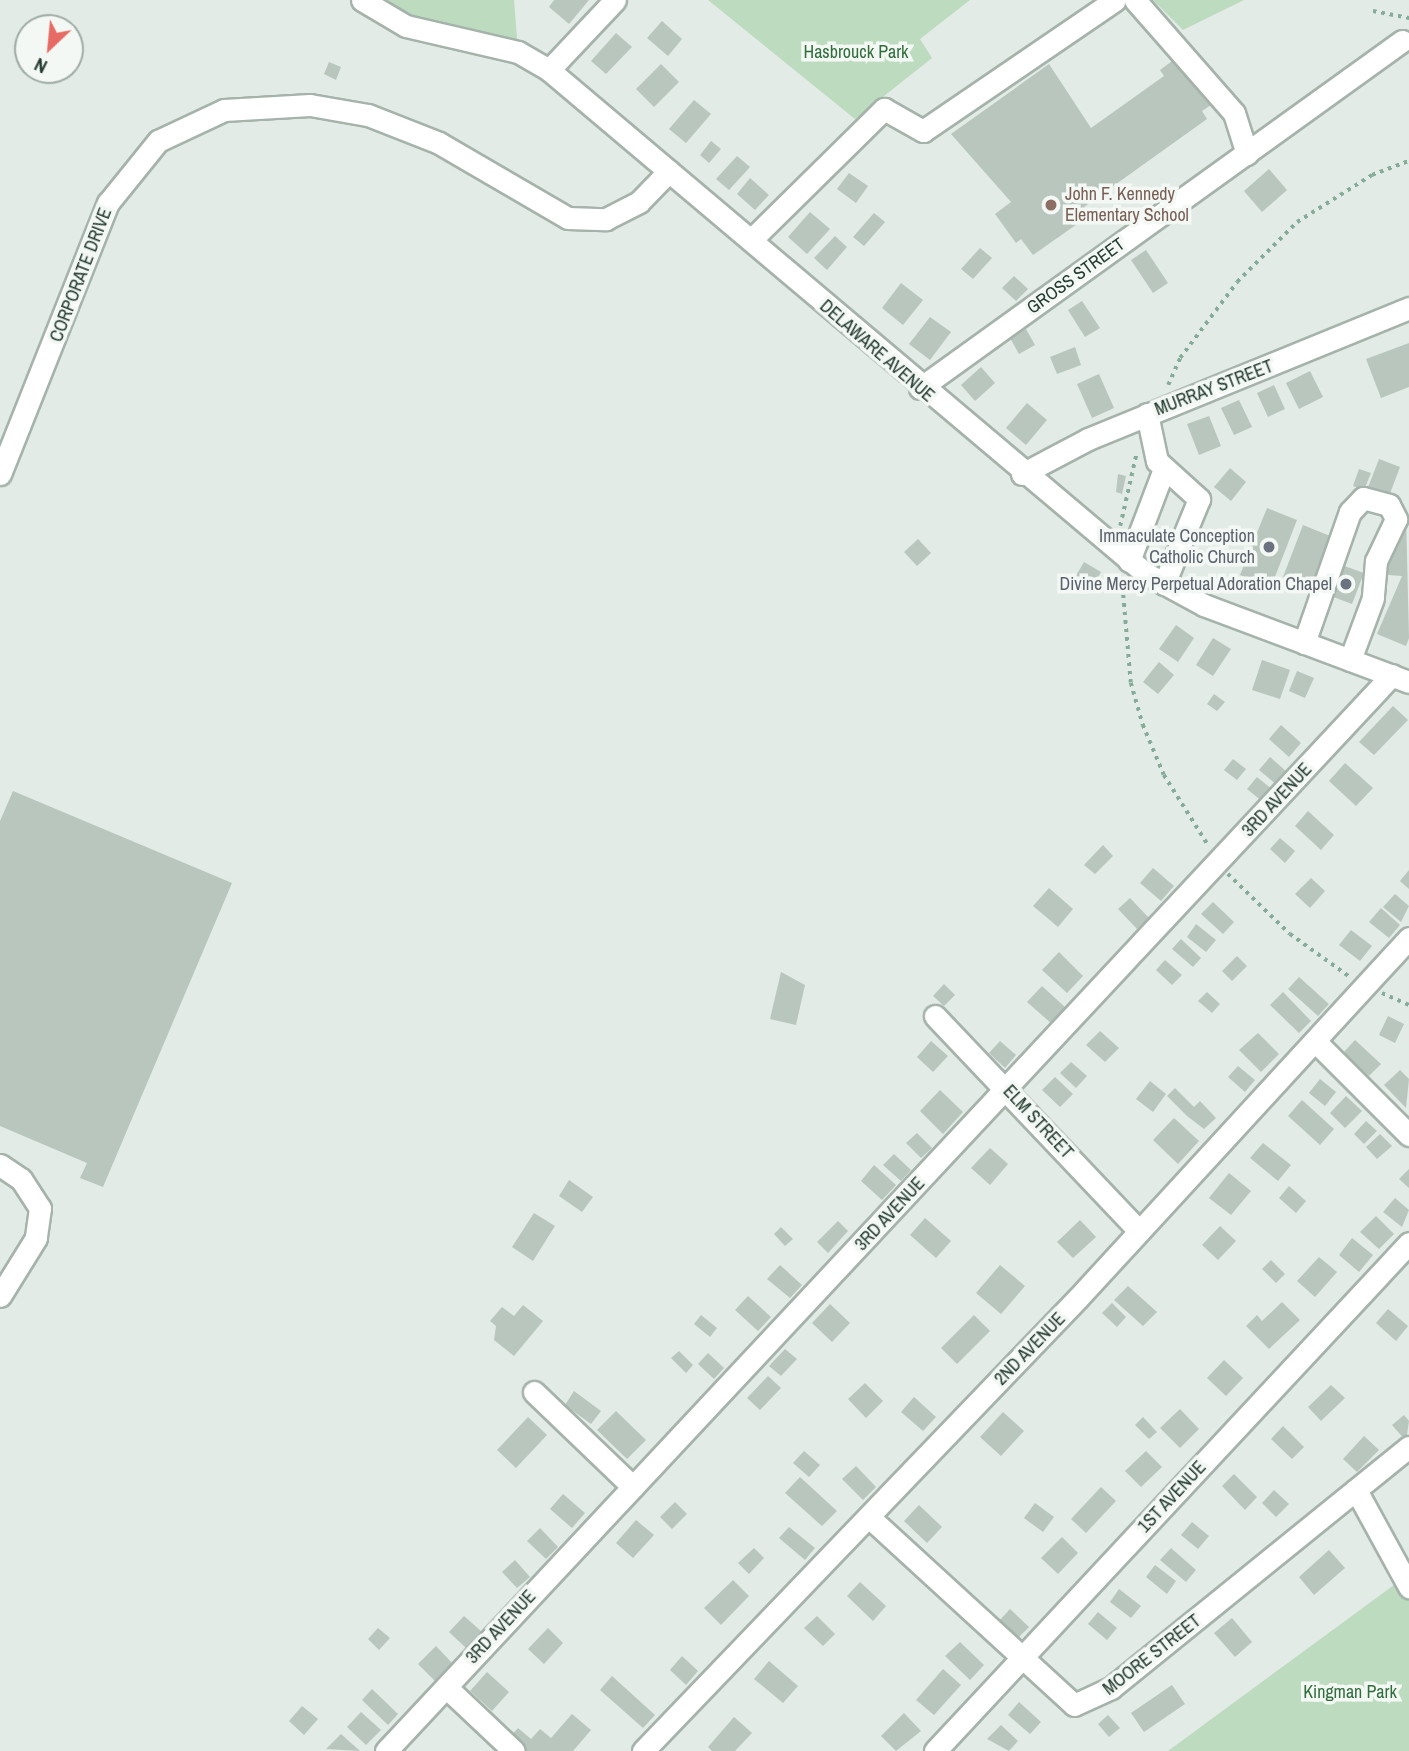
<!DOCTYPE html>
<style>
body{margin:0}
#map{position:relative;width:1409px;height:1751px;overflow:hidden;background:#e2ebe5;font-family:"Archivo Narrow",sans-serif}
div>[style]{position:absolute}
.green>*{inset:0;background:#bddbbf}
.building>*{inset:0;background:#b8c6be}
.path>*{height:3.5px;margin-top:-1.75px;transform-origin:0;background:repeating-linear-gradient(90deg,#85ac98 0 3.5px,transparent 0 8.5px)}
.roads{filter:drop-shadow(2px 0 #a5b3ab) drop-shadow(-2px 0 #a5b3ab) drop-shadow(0 2px #a5b3ab) drop-shadow(0 -2px #a5b3ab)}
.minor>*{height:21px;margin:-10.5px;padding:0 10.5px;transform-origin:10.5px;border-radius:10.5px;background:#fff}
.dots>*{width:19px;height:19px;translate:-50% -50%;box-sizing:border-box;border:4px solid #f3f8f4;border-radius:50%}
span{translate:-50% -50%;white-space:nowrap;text-align:center;line-height:1.15;-webkit-text-stroke:7px #f3f8f4;paint-order:stroke}
.park-label{font-size:18px;color:#316e3c}
.education-label{font-size:18px;color:#785e54}
.left{translate:0 -50%;text-align:left}
.street-label{font-size:18px;color:#243b30}
.worship-label{font-size:18px;color:#5b616d}
.right{translate:-100% -50%;text-align:right}
.north{position:absolute;left:14px;top:14px;width:70px;height:70px;box-sizing:border-box;background:#f3f8f4;border:2px solid #a0aca6;border-radius:50%;rotate:206deg;font-size:19px;font-weight:700;line-height:28px;text-align:center;color:#243b30}
.north::after{content:'';display:block;margin:auto;width:24px;height:32px;background:#e76a65;clip-path:polygon(50% 0,100% 100%,50% 72%,0 100%)}
</style>
<div id="map">
<div class="green">
<i style="clip-path:polygon(362px 0,514px 0,518px 52px,484px 42px)"></i>
<i style="clip-path:polygon(708px 0,970px 0,920px 39px,932px 58px,855px 119px)"></i>
<i style="clip-path:polygon(1153px 0,1244px 0,1183px 30px)"></i>
<i style="clip-path:polygon(1409px 1574px,1409px 1751px,1168px 1751px)"></i>
</div>
<div class="building">
<i style="clip-path:polygon(554px 0,589px 0,569px 24px,549px 7px)"></i>
<i style="clip-path:polygon(662px 21px,682px 39px,668px 56px,647px 38px)"></i>
<i style="clip-path:polygon(616px 33px,632px 47px,606px 74px,591px 61px)"></i>
<i style="clip-path:polygon(1180px 55px,1214px 103px,1202px 111px,1207px 119px,1084px 207px,1090px 215px,1033px 255px,1021px 239px,1016px 243px,995px 214px,1011px 202px,951px 134px,1049px 64px,1091px 128px,1164px 76px,1160px 70px)"></i>
<i style="clip-path:polygon(329px 62px,341px 67px,336px 80px,324px 74px)"></i>
<i style="clip-path:polygon(661px 64px,679px 82px,654px 107px,636px 89px)"></i>
<i style="clip-path:polygon(694px 100px,711px 114px,686px 143px,669px 129px)"></i>
<i style="clip-path:polygon(711px 141px,721px 149px,709px 163px,700px 155px)"></i>
<i style="clip-path:polygon(737px 156px,750px 167px,729px 190px,716px 179px)"></i>
<i style="clip-path:polygon(1269px 169px,1287px 190px,1262px 212px,1244px 191px)"></i>
<i style="clip-path:polygon(849px 173px,868px 186px,856px 203px,837px 189px)"></i>
<i style="clip-path:polygon(750px 178px,769px 195px,755px 210px,737px 194px)"></i>
<i style="clip-path:polygon(810px 212px,830px 229px,807px 254px,788px 237px)"></i>
<i style="clip-path:polygon(874px 213px,885px 222px,864px 246px,853px 237px)"></i>
<i style="clip-path:polygon(835px 236px,847px 247px,827px 270px,814px 258px)"></i>
<i style="clip-path:polygon(980px 248px,992px 258px,973px 279px,961px 269px)"></i>
<i style="clip-path:polygon(1146px 250px,1168px 283px,1153px 293px,1131px 260px)"></i>
<i style="clip-path:polygon(1014px 276px,1028px 289px,1016px 301px,1002px 288px)"></i>
<i style="clip-path:polygon(901px 283px,923px 300px,903px 325px,882px 308px)"></i>
<i style="clip-path:polygon(1082px 301px,1100px 328px,1085px 337px,1068px 310px)"></i>
<i style="clip-path:polygon(930px 317px,951px 332px,930px 360px,909px 344px)"></i>
<i style="clip-path:polygon(1026px 329px,1035px 345px,1019px 354px,1010px 338px)"></i>
<i style="clip-path:polygon(1409px 343px,1409px 387px,1381px 398px,1366px 359px)"></i>
<i style="clip-path:polygon(1075px 347px,1081px 365px,1057px 374px,1050px 357px)"></i>
<i style="clip-path:polygon(981px 367px,995px 383px,975px 401px,961px 385px)"></i>
<i style="clip-path:polygon(1310px 371px,1323px 397px,1299px 409px,1286px 383px)"></i>
<i style="clip-path:polygon(1099px 374px,1114px 408px,1092px 418px,1077px 384px)"></i>
<i style="clip-path:polygon(1274px 385px,1285px 409px,1268px 417px,1257px 393px)"></i>
<i style="clip-path:polygon(1239px 400px,1252px 427px,1234px 435px,1221px 408px)"></i>
<i style="clip-path:polygon(1027px 403px,1047px 420px,1026px 445px,1006px 428px)"></i>
<i style="clip-path:polygon(1209px 416px,1221px 446px,1199px 455px,1187px 424px)"></i>
<i style="clip-path:polygon(1379px 459px,1400px 467px,1388px 499px,1367px 490px)"></i>
<i style="clip-path:polygon(1230px 468px,1246px 482px,1231px 501px,1214px 487px)"></i>
<i style="clip-path:polygon(1359px 469px,1371px 473px,1364px 490px,1353px 486px)"></i>
<i style="clip-path:polygon(1118px 474px,1126px 476px,1122px 494px,1116px 492px)"></i>
<i style="clip-path:polygon(1267px 508px,1297px 520px,1271px 587px,1240px 575px)"></i>
<i style="clip-path:polygon(1406px 515px,1409px 638px,1406px 646px,1377px 634px,1402px 576px,1375px 574px)"></i>
<i style="clip-path:polygon(1303px 525px,1330px 536px,1311px 588px,1283px 577px)"></i>
<i style="clip-path:polygon(918px 539px,931px 553px,917px 566px,904px 552px)"></i>
<i style="clip-path:polygon(1084px 562px,1101px 572px,1091px 589px,1074px 579px)"></i>
<i style="clip-path:polygon(1339px 564px,1364px 573px,1352px 604px,1328px 595px)"></i>
<i style="clip-path:polygon(1176px 625px,1194px 638px,1178px 662px,1159px 649px)"></i>
<i style="clip-path:polygon(1213px 638px,1231px 649px,1213px 676px,1196px 665px)"></i>
<i style="clip-path:polygon(1262px 660px,1290px 670px,1280px 699px,1252px 690px)"></i>
<i style="clip-path:polygon(1159px 662px,1174px 675px,1158px 694px,1143px 682px)"></i>
<i style="clip-path:polygon(1297px 671px,1314px 678px,1305px 698px,1289px 691px)"></i>
<i style="clip-path:polygon(1214px 694px,1225px 702px,1217px 711px,1207px 704px)"></i>
<i style="clip-path:polygon(1393px 706px,1408px 720px,1374px 755px,1359px 742px)"></i>
<i style="clip-path:polygon(1281px 725px,1301px 743px,1289px 757px,1269px 739px)"></i>
<i style="clip-path:polygon(1270px 757px,1288px 773px,1277px 785px,1259px 770px)"></i>
<i style="clip-path:polygon(1233px 759px,1246px 769px,1237px 780px,1224px 770px)"></i>
<i style="clip-path:polygon(1345px 763px,1373px 788px,1356px 806px,1329px 781px)"></i>
<i style="clip-path:polygon(1257px 777px,1273px 790px,1263px 802px,1247px 789px)"></i>
<i style="clip-path:polygon(13px 791px,232px 883px,103px 1187px,80px 1178px,87px 1163px,0 1126px,0 821px)"></i>
<i style="clip-path:polygon(1308px 811px,1334px 835px,1321px 850px,1295px 826px)"></i>
<i style="clip-path:polygon(1280px 838px,1295px 851px,1285px 863px,1270px 849px)"></i>
<i style="clip-path:polygon(1103px 845px,1113px 856px,1095px 874px,1084px 865px)"></i>
<i style="clip-path:polygon(1153px 868px,1174px 886px,1161px 901px,1140px 883px)"></i>
<i style="clip-path:polygon(1409px 870px,1409px 889px,1400px 881px)"></i>
<i style="clip-path:polygon(1311px 878px,1325px 891px,1310px 908px,1295px 894px)"></i>
<i style="clip-path:polygon(1049px 888px,1073px 909px,1058px 927px,1033px 906px)"></i>
<i style="clip-path:polygon(1395px 894px,1409px 906px,1401px 922px,1383px 907px)"></i>
<i style="clip-path:polygon(1130px 898px,1149px 918px,1137px 929px,1118px 909px)"></i>
<i style="clip-path:polygon(1213px 902px,1234px 922px,1223px 934px,1201px 914px)"></i>
<i style="clip-path:polygon(1381px 908px,1400px 925px,1389px 938px,1369px 922px)"></i>
<i style="clip-path:polygon(1196px 924px,1216px 940px,1206px 952px,1187px 937px)"></i>
<i style="clip-path:polygon(1351px 930px,1372px 946px,1360px 961px,1339px 945px)"></i>
<i style="clip-path:polygon(1181px 939px,1201px 958px,1193px 967px,1172px 949px)"></i>
<i style="clip-path:polygon(1059px 952px,1083px 976px,1067px 993px,1042px 970px)"></i>
<i style="clip-path:polygon(1237px 956px,1247px 966px,1232px 981px,1222px 971px)"></i>
<i style="clip-path:polygon(1165px 960px,1182px 975px,1172px 985px,1156px 970px)"></i>
<i style="clip-path:polygon(781px 972px,805px 985px,796px 1025px,770px 1019px)"></i>
<i style="clip-path:polygon(1299px 977px,1329px 1004px,1318px 1016px,1288px 989px)"></i>
<i style="clip-path:polygon(944px 984px,955px 995px,944px 1006px,933px 996px)"></i>
<i style="clip-path:polygon(1042px 986px,1066px 1008px,1052px 1024px,1027px 1002px)"></i>
<i style="clip-path:polygon(1207px 992px,1220px 1004px,1212px 1013px,1198px 1001px)"></i>
<i style="clip-path:polygon(1283px 992px,1311px 1021px,1299px 1033px,1270px 1005px)"></i>
<i style="clip-path:polygon(1388px 1016px,1404px 1024px,1395px 1043px,1379px 1035px)"></i>
<i style="clip-path:polygon(1100px 1031px,1119px 1048px,1105px 1062px,1086px 1045px)"></i>
<i style="clip-path:polygon(1258px 1033px,1279px 1054px,1261px 1072px,1239px 1050px)"></i>
<i style="clip-path:polygon(1355px 1040px,1381px 1064px,1369px 1076px,1343px 1053px)"></i>
<i style="clip-path:polygon(931px 1041px,948px 1056px,933px 1072px,917px 1057px)"></i>
<i style="clip-path:polygon(1000px 1041px,1016px 1055px,1005px 1068px,989px 1053px)"></i>
<i style="clip-path:polygon(1071px 1062px,1087px 1076px,1076px 1088px,1060px 1073px)"></i>
<i style="clip-path:polygon(1238px 1066px,1255px 1080px,1245px 1092px,1228px 1077px)"></i>
<i style="clip-path:polygon(1400px 1070px,1409px 1079px,1406px 1108px,1384px 1085px)"></i>
<i style="clip-path:polygon(1055px 1077px,1073px 1094px,1060px 1107px,1042px 1090px)"></i>
<i style="clip-path:polygon(1320px 1079px,1336px 1092px,1325px 1106px,1309px 1093px)"></i>
<i style="clip-path:polygon(1150px 1081px,1166px 1094px,1153px 1112px,1136px 1099px)"></i>
<i style="clip-path:polygon(1175px 1088px,1194px 1107px,1200px 1101px,1216px 1118px,1204px 1129px,1187px 1116px,1167px 1096px)"></i>
<i style="clip-path:polygon(940px 1090px,963px 1112px,943px 1134px,920px 1111px)"></i>
<i style="clip-path:polygon(1346px 1096px,1362px 1111px,1345px 1128px,1330px 1113px)"></i>
<i style="clip-path:polygon(1302px 1100px,1334px 1129px,1320px 1145px,1288px 1116px)"></i>
<i style="clip-path:polygon(1174px 1118px,1199px 1141px,1178px 1164px,1153px 1140px)"></i>
<i style="clip-path:polygon(1366px 1121px,1377px 1131px,1364px 1144px,1354px 1134px)"></i>
<i style="clip-path:polygon(917px 1133px,932px 1148px,921px 1158px,906px 1143px)"></i>
<i style="clip-path:polygon(1380px 1134px,1392px 1146px,1377px 1159px,1366px 1147px)"></i>
<i style="clip-path:polygon(1263px 1143px,1291px 1165px,1278px 1181px,1250px 1158px)"></i>
<i style="clip-path:polygon(990px 1148px,1008px 1164px,990px 1185px,971px 1168px)"></i>
<i style="clip-path:polygon(894px 1154px,911px 1170px,901px 1181px,883px 1165px)"></i>
<i style="clip-path:polygon(874px 1165px,896px 1185px,882px 1200px,861px 1181px)"></i>
<i style="clip-path:polygon(1409px 1169px,1409px 1188px,1399px 1179px)"></i>
<i style="clip-path:polygon(1229px 1173px,1251px 1191px,1231px 1215px,1209px 1198px)"></i>
<i style="clip-path:polygon(569px 1180px,593px 1197px,582px 1212px,559px 1196px)"></i>
<i style="clip-path:polygon(1289px 1186px,1306px 1201px,1296px 1213px,1279px 1198px)"></i>
<i style="clip-path:polygon(1395px 1198px,1409px 1210px,1402px 1227px,1383px 1212px)"></i>
<i style="clip-path:polygon(534px 1213px,555px 1226px,533px 1261px,512px 1247px)"></i>
<i style="clip-path:polygon(1376px 1216px,1394px 1234px,1379px 1249px,1360px 1232px)"></i>
<i style="clip-path:polygon(925px 1218px,951px 1241px,936px 1258px,910px 1235px)"></i>
<i style="clip-path:polygon(1080px 1220px,1096px 1237px,1073px 1258px,1057px 1242px)"></i>
<i style="clip-path:polygon(838px 1221px,848px 1231px,828px 1253px,817px 1242px)"></i>
<i style="clip-path:polygon(1220px 1226px,1236px 1241px,1218px 1260px,1202px 1245px)"></i>
<i style="clip-path:polygon(781px 1227px,793px 1239px,785px 1246px,774px 1234px)"></i>
<i style="clip-path:polygon(1352px 1238px,1373px 1255px,1359px 1272px,1339px 1255px)"></i>
<i style="clip-path:polygon(1319px 1257px,1337px 1272px,1315px 1297px,1297px 1281px)"></i>
<i style="clip-path:polygon(1271px 1260px,1285px 1274px,1276px 1283px,1262px 1269px)"></i>
<i style="clip-path:polygon(780px 1265px,802px 1285px,790px 1298px,767px 1279px)"></i>
<i style="clip-path:polygon(1000px 1265px,1025px 1286px,1001px 1314px,976px 1293px)"></i>
<i style="clip-path:polygon(1128px 1286px,1157px 1312px,1143px 1326px,1114px 1300px)"></i>
<i style="clip-path:polygon(748px 1296px,771px 1317px,758px 1331px,735px 1310px)"></i>
<i style="clip-path:polygon(1282px 1302px,1300px 1320px,1269px 1349px,1246px 1326px,1257px 1315px,1262px 1321px)"></i>
<i style="clip-path:polygon(1112px 1303px,1126px 1317px,1117px 1327px,1102px 1313px)"></i>
<i style="clip-path:polygon(830px 1304px,850px 1323px,832px 1342px,812px 1323px)"></i>
<i style="clip-path:polygon(523px 1305px,543px 1321px,514px 1356px,494px 1340px,496px 1326px,490px 1321px,502px 1307px,514px 1316px)"></i>
<i style="clip-path:polygon(1388px 1309px,1408px 1326px,1396px 1341px,1376px 1323px)"></i>
<i style="clip-path:polygon(701px 1315px,717px 1328px,710px 1337px,694px 1324px)"></i>
<i style="clip-path:polygon(974px 1315px,990px 1331px,957px 1364px,941px 1348px)"></i>
<i style="clip-path:polygon(785px 1349px,797px 1359px,781px 1376px,769px 1366px)"></i>
<i style="clip-path:polygon(679px 1351px,693px 1365px,686px 1373px,671px 1358px)"></i>
<i style="clip-path:polygon(708px 1353px,724px 1368px,714px 1379px,698px 1364px)"></i>
<i style="clip-path:polygon(1224px 1360px,1243px 1378px,1226px 1396px,1207px 1378px)"></i>
<i style="clip-path:polygon(768px 1376px,781px 1388px,760px 1410px,747px 1398px)"></i>
<i style="clip-path:polygon(865px 1383px,883px 1401px,866px 1418px,848px 1399px)"></i>
<i style="clip-path:polygon(1331px 1385px,1345px 1398px,1321px 1421px,1308px 1407px)"></i>
<i style="clip-path:polygon(574px 1391px,601px 1411px,591px 1424px,565px 1405px)"></i>
<i style="clip-path:polygon(914px 1397px,936px 1417px,923px 1431px,901px 1412px)"></i>
<i style="clip-path:polygon(1180px 1409px,1199px 1429px,1180px 1448px,1160px 1428px)"></i>
<i style="clip-path:polygon(616px 1411px,646px 1440px,627px 1459px,597px 1430px)"></i>
<i style="clip-path:polygon(1003px 1412px,1024px 1431px,1001px 1456px,980px 1437px)"></i>
<i style="clip-path:polygon(1404px 1415px,1409px 1421px,1406px 1441px,1392px 1425px)"></i>
<i style="clip-path:polygon(528px 1417px,547px 1435px,516px 1468px,497px 1450px)"></i>
<i style="clip-path:polygon(1143px 1417px,1157px 1432px,1149px 1439px,1135px 1425px)"></i>
<i style="clip-path:polygon(1283px 1426px,1304px 1447px,1292px 1459px,1271px 1439px)"></i>
<i style="clip-path:polygon(1364px 1436px,1379px 1450px,1357px 1472px,1343px 1459px)"></i>
<i style="clip-path:polygon(804px 1451px,820px 1465px,809px 1477px,793px 1463px)"></i>
<i style="clip-path:polygon(1146px 1451px,1162px 1467px,1141px 1487px,1125px 1471px)"></i>
<i style="clip-path:polygon(856px 1466px,876px 1487px,863px 1500px,842px 1479px)"></i>
<i style="clip-path:polygon(1234px 1474px,1257px 1497px,1245px 1510px,1222px 1486px)"></i>
<i style="clip-path:polygon(800px 1477px,837px 1511px,822px 1526px,785px 1493px)"></i>
<i style="clip-path:polygon(1101px 1487px,1116px 1501px,1086px 1533px,1071px 1519px)"></i>
<i style="clip-path:polygon(1274px 1490px,1289px 1504px,1276px 1517px,1262px 1503px)"></i>
<i style="clip-path:polygon(563px 1494px,585px 1513px,572px 1528px,550px 1509px)"></i>
<i style="clip-path:polygon(675px 1502px,687px 1514px,672px 1529px,660px 1517px)"></i>
<i style="clip-path:polygon(1035px 1503px,1054px 1517px,1043px 1532px,1024px 1518px)"></i>
<i style="clip-path:polygon(919px 1505px,942px 1527px,927px 1543px,904px 1521px)"></i>
<i style="clip-path:polygon(636px 1520px,654px 1535px,633px 1558px,616px 1543px)"></i>
<i style="clip-path:polygon(1192px 1522px,1209px 1536px,1198px 1549px,1181px 1535px)"></i>
<i style="clip-path:polygon(789px 1527px,815px 1548px,805px 1560px,779px 1538px)"></i>
<i style="clip-path:polygon(540px 1528px,558px 1547px,546px 1559px,527px 1541px)"></i>
<i style="clip-path:polygon(1062px 1537px,1078px 1553px,1058px 1574px,1041px 1558px)"></i>
<i style="clip-path:polygon(754px 1548px,764px 1558px,749px 1574px,738px 1563px)"></i>
<i style="clip-path:polygon(1171px 1548px,1196px 1570px,1186px 1582px,1160px 1560px)"></i>
<i style="clip-path:polygon(1329px 1550px,1345px 1568px,1314px 1595px,1299px 1577px)"></i>
<i style="clip-path:polygon(515px 1560px,530px 1577px,517px 1588px,502px 1572px)"></i>
<i style="clip-path:polygon(1155px 1565px,1176px 1581px,1167px 1594px,1146px 1577px)"></i>
<i style="clip-path:polygon(733px 1580px,749px 1596px,721px 1625px,704px 1608px)"></i>
<i style="clip-path:polygon(860px 1582px,886px 1606px,873px 1621px,847px 1596px)"></i>
<i style="clip-path:polygon(1119px 1589px,1141px 1606px,1131px 1618px,1110px 1602px)"></i>
<i style="clip-path:polygon(1010px 1609px,1029px 1627px,1016px 1640px,998px 1622px)"></i>
<i style="clip-path:polygon(1098px 1612px,1117px 1628px,1107px 1640px,1088px 1624px)"></i>
<i style="clip-path:polygon(464px 1616px,481px 1631px,466px 1648px,449px 1632px)"></i>
<i style="clip-path:polygon(817px 1616px,835px 1634px,823px 1646px,804px 1628px)"></i>
<i style="clip-path:polygon(1232px 1618px,1252px 1642px,1235px 1657px,1214px 1633px)"></i>
<i style="clip-path:polygon(378px 1628px,390px 1638px,379px 1650px,368px 1639px)"></i>
<i style="clip-path:polygon(548px 1628px,563px 1643px,544px 1664px,528px 1649px)"></i>
<i style="clip-path:polygon(960px 1642px,984px 1665px,970px 1680px,945px 1656px)"></i>
<i style="clip-path:polygon(436px 1646px,454px 1665px,436px 1682px,418px 1664px)"></i>
<i style="clip-path:polygon(682px 1656px,698px 1671px,686px 1685px,670px 1670px)"></i>
<i style="clip-path:polygon(769px 1661px,798px 1686px,783px 1703px,754px 1679px)"></i>
<i style="clip-path:polygon(943px 1669px,961px 1685px,934px 1715px,916px 1700px)"></i>
<i style="clip-path:polygon(487px 1672px,509px 1692px,492px 1711px,470px 1691px)"></i>
<i style="clip-path:polygon(612px 1676px,655px 1715px,643px 1728px,600px 1690px)"></i>
<i style="clip-path:polygon(1172px 1685px,1185px 1704px,1144px 1732px,1131px 1713px)"></i>
<i style="clip-path:polygon(372px 1689px,398px 1714px,388px 1725px,362px 1700px)"></i>
<i style="clip-path:polygon(1019px 1702px,1041px 1722px,1030px 1734px,1008px 1715px)"></i>
<i style="clip-path:polygon(302px 1706px,318px 1719px,304px 1735px,289px 1721px)"></i>
<i style="clip-path:polygon(361px 1712px,381px 1730px,366px 1745px,347px 1727px)"></i>
<i style="clip-path:polygon(904px 1713px,921px 1731px,896px 1751px,881px 1736px)"></i>
<i style="clip-path:polygon(572px 1714px,591px 1730px,573px 1751px,519px 1751px,510px 1737px,518px 1728px,531px 1739px,540px 1729px,551px 1738px)"></i>
<i style="clip-path:polygon(1108px 1715px,1120px 1728px,1109px 1737px,1098px 1724px)"></i>
<i style="clip-path:polygon(734px 1717px,752px 1733px,735px 1751px,712px 1751px,708px 1747px)"></i>
<i style="clip-path:polygon(1001px 1725px,1018px 1741px,1009px 1751px,987px 1739px)"></i>
<i style="clip-path:polygon(341px 1734px,360px 1751px,326px 1749px)"></i>
</div>
<div class="path">
<i style="left:1373px;top:11px;width:37px;rotate:11deg"></i>
<i style="left:1168px;top:385px;width:30px;rotate:-66deg"></i>
<i style="left:1180px;top:358px;width:95px;rotate:-53.1deg"></i>
<i style="left:1237px;top:282px;width:85px;rotate:-45deg"></i>
<i style="left:1297px;top:222px;width:89px;rotate:-32.1deg"></i>
<i style="left:1372px;top:175px;width:40px;rotate:-21deg"></i>
<i style="left:1120px;top:526px;width:73px;rotate:-77.3deg"></i>
<i style="left:1122px;top:578px;width:105px;rotate:85.1deg"></i>
<i style="left:1131px;top:683px;width:44px;rotate:74.1deg"></i>
<i style="left:1143px;top:725px;width:54px;rotate:67.2deg"></i>
<i style="left:1164px;top:775px;width:83px;rotate:57.8deg"></i>
<i style="left:1228px;top:874px;width:86px;rotate:44.1deg"></i>
<i style="left:1290px;top:934px;width:74px;rotate:35.6deg"></i>
<i style="left:1382px;top:993px;width:30px;rotate:24deg"></i>
</div>
<div class="roads">
<div class="minor">
<i style="left:362px;top:0;width:51px;rotate:30.6deg"></i>
<i style="left:406px;top:26px;width:115px;rotate:13.1deg"></i>
<i style="left:518px;top:52px;width:36px;rotate:30deg"></i>
<i style="left:549px;top:70px;width:780px;rotate:40.16deg"></i>
<i style="left:1145px;top:573px;width:67px;rotate:28.5deg"></i>
<i style="left:1204px;top:605px;width:219px;rotate:20.6deg"></i>
<i style="left:1135px;top:0;width:150px;rotate:48.8deg"></i>
<i style="left:1234px;top:113px;width:43px;rotate:72.4deg"></i>
<i style="left:549px;top:70px;width:96px;rotate:-46.7deg"></i>
<i style="left:751px;top:240px;width:187px;rotate:-44.6deg"></i>
<i style="left:884px;top:109px;width:45px;rotate:29.4deg"></i>
<i style="left:923px;top:131px;width:232px;rotate:-34.3deg"></i>
<i style="left:920px;top:388px;width:594px;rotate:-35.75deg"></i>
<i style="left:1147px;top:414px;width:48px;rotate:78deg"></i>
<i style="left:1157px;top:461px;width:57px;rotate:42.1deg"></i>
<i style="left:1199px;top:499px;width:92px;rotate:112.4deg"></i>
<i style="left:0;top:474px;width:292px;rotate:-68.3deg"></i>
<i style="left:108px;top:203px;width:80px;rotate:-51.1deg"></i>
<i style="left:158px;top:141px;width:73px;rotate:-25.2deg"></i>
<i style="left:224px;top:110px;width:86px;rotate:-3.3deg"></i>
<i style="left:310px;top:105px;width:59px;rotate:9.8deg"></i>
<i style="left:368px;top:115px;width:76px;rotate:21.5deg"></i>
<i style="left:439px;top:143px;width:149px;rotate:30.2deg"></i>
<i style="left:568px;top:218px;width:38px;rotate:2deg"></i>
<i style="left:606px;top:219px;width:37px;rotate:-27deg"></i>
<i style="left:639px;top:202px;width:43px;rotate:-45.9deg"></i>
<i style="left:1022px;top:474px;width:75px;rotate:-27.9deg"></i>
<i style="left:1088px;top:439px;width:347px;rotate:-22.2deg"></i>
<i style="left:1129px;top:561px;width:98px;rotate:-69.2deg"></i>
<i style="left:1304px;top:643px;width:139px;rotate:-70.7deg"></i>
<i style="left:1350px;top:512px;width:19px;rotate:-47deg"></i>
<i style="left:1363px;top:498px;width:27px;rotate:15deg"></i>
<i style="left:1389px;top:505px;width:16px;rotate:63deg"></i>
<i style="left:1396px;top:519px;width:47px;rotate:115.5deg"></i>
<i style="left:1376px;top:561px;width:37px;rotate:95deg"></i>
<i style="left:1373px;top:598px;width:66px;rotate:110.4deg"></i>
<i style="left:935px;top:1016px;width:295px;rotate:46.5deg"></i>
<i style="left:1315px;top:1041px;width:133px;rotate:45deg"></i>
<i style="left:0;top:1165px;width:25px;rotate:34deg"></i>
<i style="left:21px;top:1179px;width:35px;rotate:57deg"></i>
<i style="left:40px;top:1208px;width:30px;rotate:98deg"></i>
<i style="left:36px;top:1238px;width:68px;rotate:121.8deg"></i>
<i style="left:534px;top:1392px;width:137px;rotate:43.8deg"></i>
<i style="left:1356px;top:1490px;width:111px;rotate:61.3deg"></i>
<i style="left:869px;top:1517px;width:278px;rotate:42.5deg"></i>
<i style="left:1074px;top:1705px;width:41px;rotate:-24.7deg"></i>
<i style="left:1111px;top:1688px;width:383px;rotate:-39deg"></i>
<i style="left:446px;top:1687px;width:93px;rotate:43.3deg"></i>
<i style="left:386px;top:1751px;width:1473px;rotate:-46.93deg"></i>
<i style="left:643px;top:1751px;width:628px;rotate:-46.16deg"></i>
<i style="left:1078px;top:1298px;width:489px;rotate:-47.4deg"></i>
<i style="left:935px;top:1751px;width:695px;rotate:-46.98deg"></i>
</div>
</div>
<div class="dots">
<i style="left:1051px;top:205px;background:#8d6e63"></i>
<i style="left:1269px;top:547px;background:#6b7280"></i>
<i style="left:1346px;top:584px;background:#6b7280"></i>
</div>
<div class="park-label">
<span style="left:856px;top:52px">Hasbrouck Park</span>
<span style="left:1350px;top:1692px">Kingman Park</span>
</div>
<div class="education-label">
<span class="left" style="left:1065px;top:205px">John F. Kennedy<br>Elementary School</span>
</div>
<div class="street-label">
<span style="left:81px;top:275px;rotate:-69deg">CORPORATE DRIVE</span>
<span style="left:1076px;top:276px;rotate:-36deg">GROSS STREET</span>
<span style="left:877px;top:351px;rotate:41deg">DELAWARE AVENUE</span>
<span style="left:1214px;top:388px;rotate:-21deg">MURRAY STREET</span>
<span style="left:1277px;top:800px;rotate:-47deg">3RD AVENUE</span>
<span style="left:1038px;top:1122px;rotate:47deg">ELM STREET</span>
<span style="left:890px;top:1214px;rotate:-47deg">3RD AVENUE</span>
<span style="left:1030px;top:1349px;rotate:-46deg">2ND AVENUE</span>
<span style="left:1172px;top:1497px;rotate:-47deg">1ST AVENUE</span>
<span style="left:501px;top:1627px;rotate:-47deg">3RD AVENUE</span>
<span style="left:1152px;top:1655px;rotate:-38deg">MOORE STREET</span>
</div>
<div class="worship-label">
<span class="right" style="left:1255px;top:547px">Immaculate Conception<br>Catholic Church</span>
<span class="right" style="left:1332px;top:584px">Divine Mercy Perpetual Adoration Chapel</span>
</div>
<div class="north">N</div>
</div>
